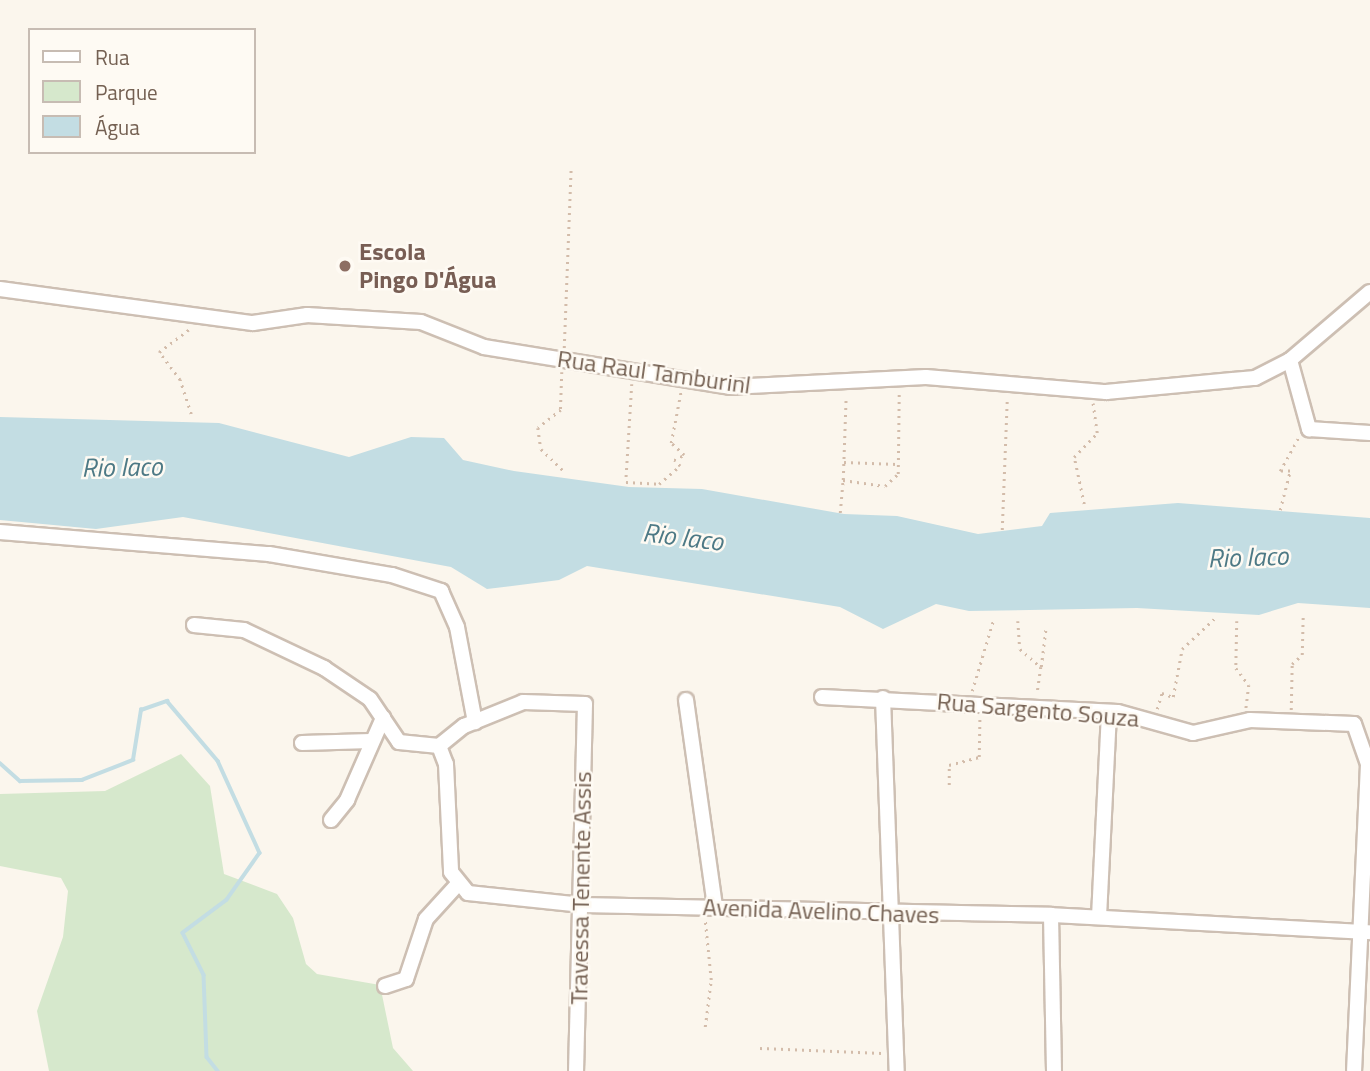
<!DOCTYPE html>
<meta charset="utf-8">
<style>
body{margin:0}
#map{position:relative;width:1370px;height:1071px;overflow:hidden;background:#fbf6ed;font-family:"Titillium Web",sans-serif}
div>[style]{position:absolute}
.green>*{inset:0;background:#d6e8cc}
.water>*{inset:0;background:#c3dde3}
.stream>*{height:3.5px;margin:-1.75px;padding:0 1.75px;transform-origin:1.75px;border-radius:1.75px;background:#c3dde3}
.path>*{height:2.5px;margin-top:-1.25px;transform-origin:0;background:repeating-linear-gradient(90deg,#d3bcaa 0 2px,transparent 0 7px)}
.roads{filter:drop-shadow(2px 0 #cdbfb3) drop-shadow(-2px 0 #cdbfb3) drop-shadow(0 2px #cdbfb3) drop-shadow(0 -2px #cdbfb3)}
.street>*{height:14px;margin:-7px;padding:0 7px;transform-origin:7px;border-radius:7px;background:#fff}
.dots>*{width:19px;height:19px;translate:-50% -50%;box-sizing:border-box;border:4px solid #fefaf3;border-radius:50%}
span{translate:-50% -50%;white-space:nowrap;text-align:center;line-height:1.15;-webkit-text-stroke:5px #fefaf3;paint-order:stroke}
.education-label{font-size:24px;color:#785e54;font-weight:700}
.left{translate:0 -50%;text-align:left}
.street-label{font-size:24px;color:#746052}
.water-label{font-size:26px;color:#4d7985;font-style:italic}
.legend{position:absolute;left:28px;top:28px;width:228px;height:126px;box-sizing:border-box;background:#fefaf3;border:2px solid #c7bcb3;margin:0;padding:9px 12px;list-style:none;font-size:21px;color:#746052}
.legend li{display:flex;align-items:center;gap:14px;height:35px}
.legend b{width:35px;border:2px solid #c7bcb3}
</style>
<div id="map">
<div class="green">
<i style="clip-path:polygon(181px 754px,210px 786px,224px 874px,277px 894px,293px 918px,306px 964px,317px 974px,380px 985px,393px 1048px,413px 1071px,49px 1071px,37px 1011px,63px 937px,68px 891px,61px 878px,0 866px,0 794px,105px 791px)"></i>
</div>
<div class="water">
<i style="clip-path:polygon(0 417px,219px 423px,349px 457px,411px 437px,444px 438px,463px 460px,514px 471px,629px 487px,702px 489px,844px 514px,897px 516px,978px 534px,1042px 526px,1050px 513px,1178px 503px,1370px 518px,1370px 608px,1298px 603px,1259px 615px,1137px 608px,969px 611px,936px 604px,883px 629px,840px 607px,587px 566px,559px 580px,487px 589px,451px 567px,183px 517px,96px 529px,0 520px)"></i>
</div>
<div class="stream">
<i style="left:0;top:763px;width:27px;rotate:42deg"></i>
<i style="left:20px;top:781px;width:62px;rotate:-0.9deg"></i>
<i style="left:82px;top:780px;width:55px;rotate:-21.4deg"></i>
<i style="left:133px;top:760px;width:51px;rotate:-80.9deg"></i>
<i style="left:141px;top:710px;width:28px;rotate:-19deg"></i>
<i style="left:167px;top:701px;width:79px;rotate:49.6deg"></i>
<i style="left:218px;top:761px;width:101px;rotate:65.5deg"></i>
<i style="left:260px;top:853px;width:57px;rotate:125.1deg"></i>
<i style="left:227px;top:900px;width:55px;rotate:143.1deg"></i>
<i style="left:183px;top:933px;width:47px;rotate:63.4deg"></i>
<i style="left:204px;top:975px;width:82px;rotate:87.9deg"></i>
<i style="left:207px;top:1057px;width:18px;rotate:52deg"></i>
</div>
<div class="path">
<i style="left:564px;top:348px;width:182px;rotate:-87.8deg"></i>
<i style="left:562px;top:372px;width:38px;rotate:92deg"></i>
<i style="left:561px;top:410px;width:29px;rotate:142deg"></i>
<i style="left:538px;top:428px;width:21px;rotate:82deg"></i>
<i style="left:541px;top:449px;width:30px;rotate:44deg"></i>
<i style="left:632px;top:384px;width:98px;rotate:93.5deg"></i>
<i style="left:626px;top:482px;width:33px;rotate:3deg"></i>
<i style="left:659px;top:484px;width:28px;rotate:-41deg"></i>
<i style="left:680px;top:466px;width:8px;rotate:-135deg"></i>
<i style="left:674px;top:460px;width:11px;rotate:-27deg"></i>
<i style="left:684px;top:455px;width:18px;rotate:-137deg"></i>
<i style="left:671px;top:443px;width:53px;rotate:-79.1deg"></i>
<i style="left:191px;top:414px;width:36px;rotate:-108deg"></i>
<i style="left:180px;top:380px;width:35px;rotate:-127deg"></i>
<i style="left:159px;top:352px;width:40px;rotate:-37deg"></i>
<i style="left:844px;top:462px;width:53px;rotate:2.2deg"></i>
<i style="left:843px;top:480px;width:84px;rotate:-88deg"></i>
<i style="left:1084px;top:504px;width:48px;rotate:-102deg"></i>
<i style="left:1074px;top:457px;width:33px;rotate:-46deg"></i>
<i style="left:1097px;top:433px;width:30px;rotate:-98deg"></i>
<i style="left:1280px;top:510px;width:40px;rotate:-75.6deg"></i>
<i style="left:1290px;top:471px;width:10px;rotate:180deg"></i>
<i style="left:1280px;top:471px;width:38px;rotate:-61deg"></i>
<i style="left:840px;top:513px;width:33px;rotate:-85deg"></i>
<i style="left:843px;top:480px;width:42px;rotate:8.1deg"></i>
<i style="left:885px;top:486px;width:18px;rotate:-43deg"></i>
<i style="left:898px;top:474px;width:82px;rotate:-89.3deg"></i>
<i style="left:1002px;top:530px;width:133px;rotate:-87.8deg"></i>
<i style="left:1018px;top:621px;width:28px;rotate:86deg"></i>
<i style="left:1020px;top:649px;width:28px;rotate:41deg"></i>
<i style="left:1041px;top:667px;width:27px;rotate:98deg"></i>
<i style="left:1237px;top:621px;width:47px;rotate:91.2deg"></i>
<i style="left:1236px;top:668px;width:21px;rotate:53deg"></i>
<i style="left:1249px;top:685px;width:25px;rotate:97deg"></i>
<i style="left:1041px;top:667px;width:40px;rotate:-82.9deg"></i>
<i style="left:972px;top:691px;width:73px;rotate:-73.3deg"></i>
<i style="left:1157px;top:709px;width:17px;rotate:-73deg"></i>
<i style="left:1162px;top:693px;width:12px;rotate:20deg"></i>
<i style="left:1173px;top:697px;width:49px;rotate:-79.4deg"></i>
<i style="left:1182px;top:649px;width:45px;rotate:-43.2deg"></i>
<i style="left:1291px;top:710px;width:46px;rotate:-88.8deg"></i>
<i style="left:1292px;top:664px;width:13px;rotate:-42deg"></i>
<i style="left:1302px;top:655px;width:42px;rotate:-88.6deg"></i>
<i style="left:949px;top:785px;width:20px;rotate:-90deg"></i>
<i style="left:949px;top:765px;width:31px;rotate:-15deg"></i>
<i style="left:979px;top:757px;width:39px;rotate:-89deg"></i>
<i style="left:705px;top:1027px;width:47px;rotate:-82.7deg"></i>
<i style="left:711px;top:980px;width:60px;rotate:-95.7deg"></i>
<i style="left:760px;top:1048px;width:122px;rotate:2.3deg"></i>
</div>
<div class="roads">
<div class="street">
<i style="left:0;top:289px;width:255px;rotate:7.7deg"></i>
<i style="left:253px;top:323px;width:55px;rotate:-8.4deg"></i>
<i style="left:307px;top:315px;width:114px;rotate:3.5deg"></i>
<i style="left:421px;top:322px;width:68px;rotate:21.6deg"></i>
<i style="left:484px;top:347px;width:249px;rotate:9.2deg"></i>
<i style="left:730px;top:387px;width:196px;rotate:-2.9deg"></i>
<i style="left:926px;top:377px;width:181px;rotate:4.8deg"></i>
<i style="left:1106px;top:392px;width:150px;rotate:-5.4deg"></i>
<i style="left:1255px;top:378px;width:39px;rotate:-27deg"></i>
<i style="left:1290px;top:360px;width:105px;rotate:-40.4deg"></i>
<i style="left:1290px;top:360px;width:72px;rotate:74.6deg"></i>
<i style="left:1309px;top:429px;width:61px;rotate:3.8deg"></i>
<i style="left:0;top:532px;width:270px;rotate:4.7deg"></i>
<i style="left:269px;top:554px;width:125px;rotate:9.7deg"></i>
<i style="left:392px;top:575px;width:52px;rotate:18.1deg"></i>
<i style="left:441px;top:591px;width:39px;rotate:66deg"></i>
<i style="left:457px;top:627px;width:97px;rotate:79.3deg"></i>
<i style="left:194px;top:625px;width:50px;rotate:5.7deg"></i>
<i style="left:244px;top:630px;width:89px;rotate:25.4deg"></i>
<i style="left:324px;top:668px;width:55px;rotate:34deg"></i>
<i style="left:370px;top:699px;width:52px;rotate:56deg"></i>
<i style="left:399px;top:742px;width:40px;rotate:5.7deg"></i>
<i style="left:439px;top:746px;width:19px;rotate:69deg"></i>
<i style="left:446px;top:764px;width:108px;rotate:87.3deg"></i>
<i style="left:451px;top:872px;width:27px;rotate:51deg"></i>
<i style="left:468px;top:893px;width:115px;rotate:6deg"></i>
<i style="left:582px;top:905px;width:469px;rotate:1.2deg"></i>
<i style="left:1051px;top:915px;width:319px;rotate:3.1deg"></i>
<i style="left:822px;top:697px;width:296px;rotate:2.9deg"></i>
<i style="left:1118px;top:712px;width:78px;rotate:15.6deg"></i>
<i style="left:1193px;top:733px;width:58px;rotate:-12.8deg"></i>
<i style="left:1250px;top:720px;width:104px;rotate:2.2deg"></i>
<i style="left:1354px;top:724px;width:42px;rotate:70.7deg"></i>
<i style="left:1368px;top:764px;width:307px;rotate:92.6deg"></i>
<i style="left:883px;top:698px;width:373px;rotate:87.9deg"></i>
<i style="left:686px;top:700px;width:208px;rotate:82deg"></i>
<i style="left:302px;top:743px;width:69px;rotate:-1.7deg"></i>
<i style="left:439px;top:746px;width:32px;rotate:-39deg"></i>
<i style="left:464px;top:726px;width:64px;rotate:-22.1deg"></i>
<i style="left:523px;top:702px;width:62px;rotate:1.8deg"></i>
<i style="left:585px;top:704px;width:367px;rotate:91.4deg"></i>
<i style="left:331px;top:820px;width:26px;rotate:-51deg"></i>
<i style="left:347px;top:800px;width:90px;rotate:-66.3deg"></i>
<i style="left:1051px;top:915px;width:156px;rotate:88.9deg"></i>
<i style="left:1099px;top:917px;width:205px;rotate:-87.2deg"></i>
<i style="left:385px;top:986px;width:22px;rotate:-18deg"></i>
<i style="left:406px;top:979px;width:63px;rotate:-71.6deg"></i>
<i style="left:426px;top:919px;width:47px;rotate:-47.6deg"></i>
</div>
</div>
<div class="dots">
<i style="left:345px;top:266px;background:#8d6e63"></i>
</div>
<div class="education-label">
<span class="left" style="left:359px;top:266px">Escola<br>Pingo D'Água</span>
</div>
<div class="street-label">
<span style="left:654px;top:372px;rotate:8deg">Rua Raul Tamburinl</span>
<span style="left:1038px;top:710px;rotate:5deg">Rua Sargento Souza</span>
<span style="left:581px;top:888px;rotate:-89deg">Travessa Tenente Assis</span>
<span style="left:821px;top:911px;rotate:2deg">Avenida Avelino Chaves</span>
</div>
<div class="water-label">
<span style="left:122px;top:467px;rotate:-1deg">Rio Iaco</span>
<span style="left:683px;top:537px;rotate:7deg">Rio Iaco</span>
<span style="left:1248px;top:557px;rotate:-2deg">Rio Iaco</span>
</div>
<ul class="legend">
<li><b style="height:9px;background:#fff"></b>Rua</li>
<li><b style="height:19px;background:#d6e8cc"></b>Parque</li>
<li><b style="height:19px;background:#c3dde3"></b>Água</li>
</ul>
</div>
